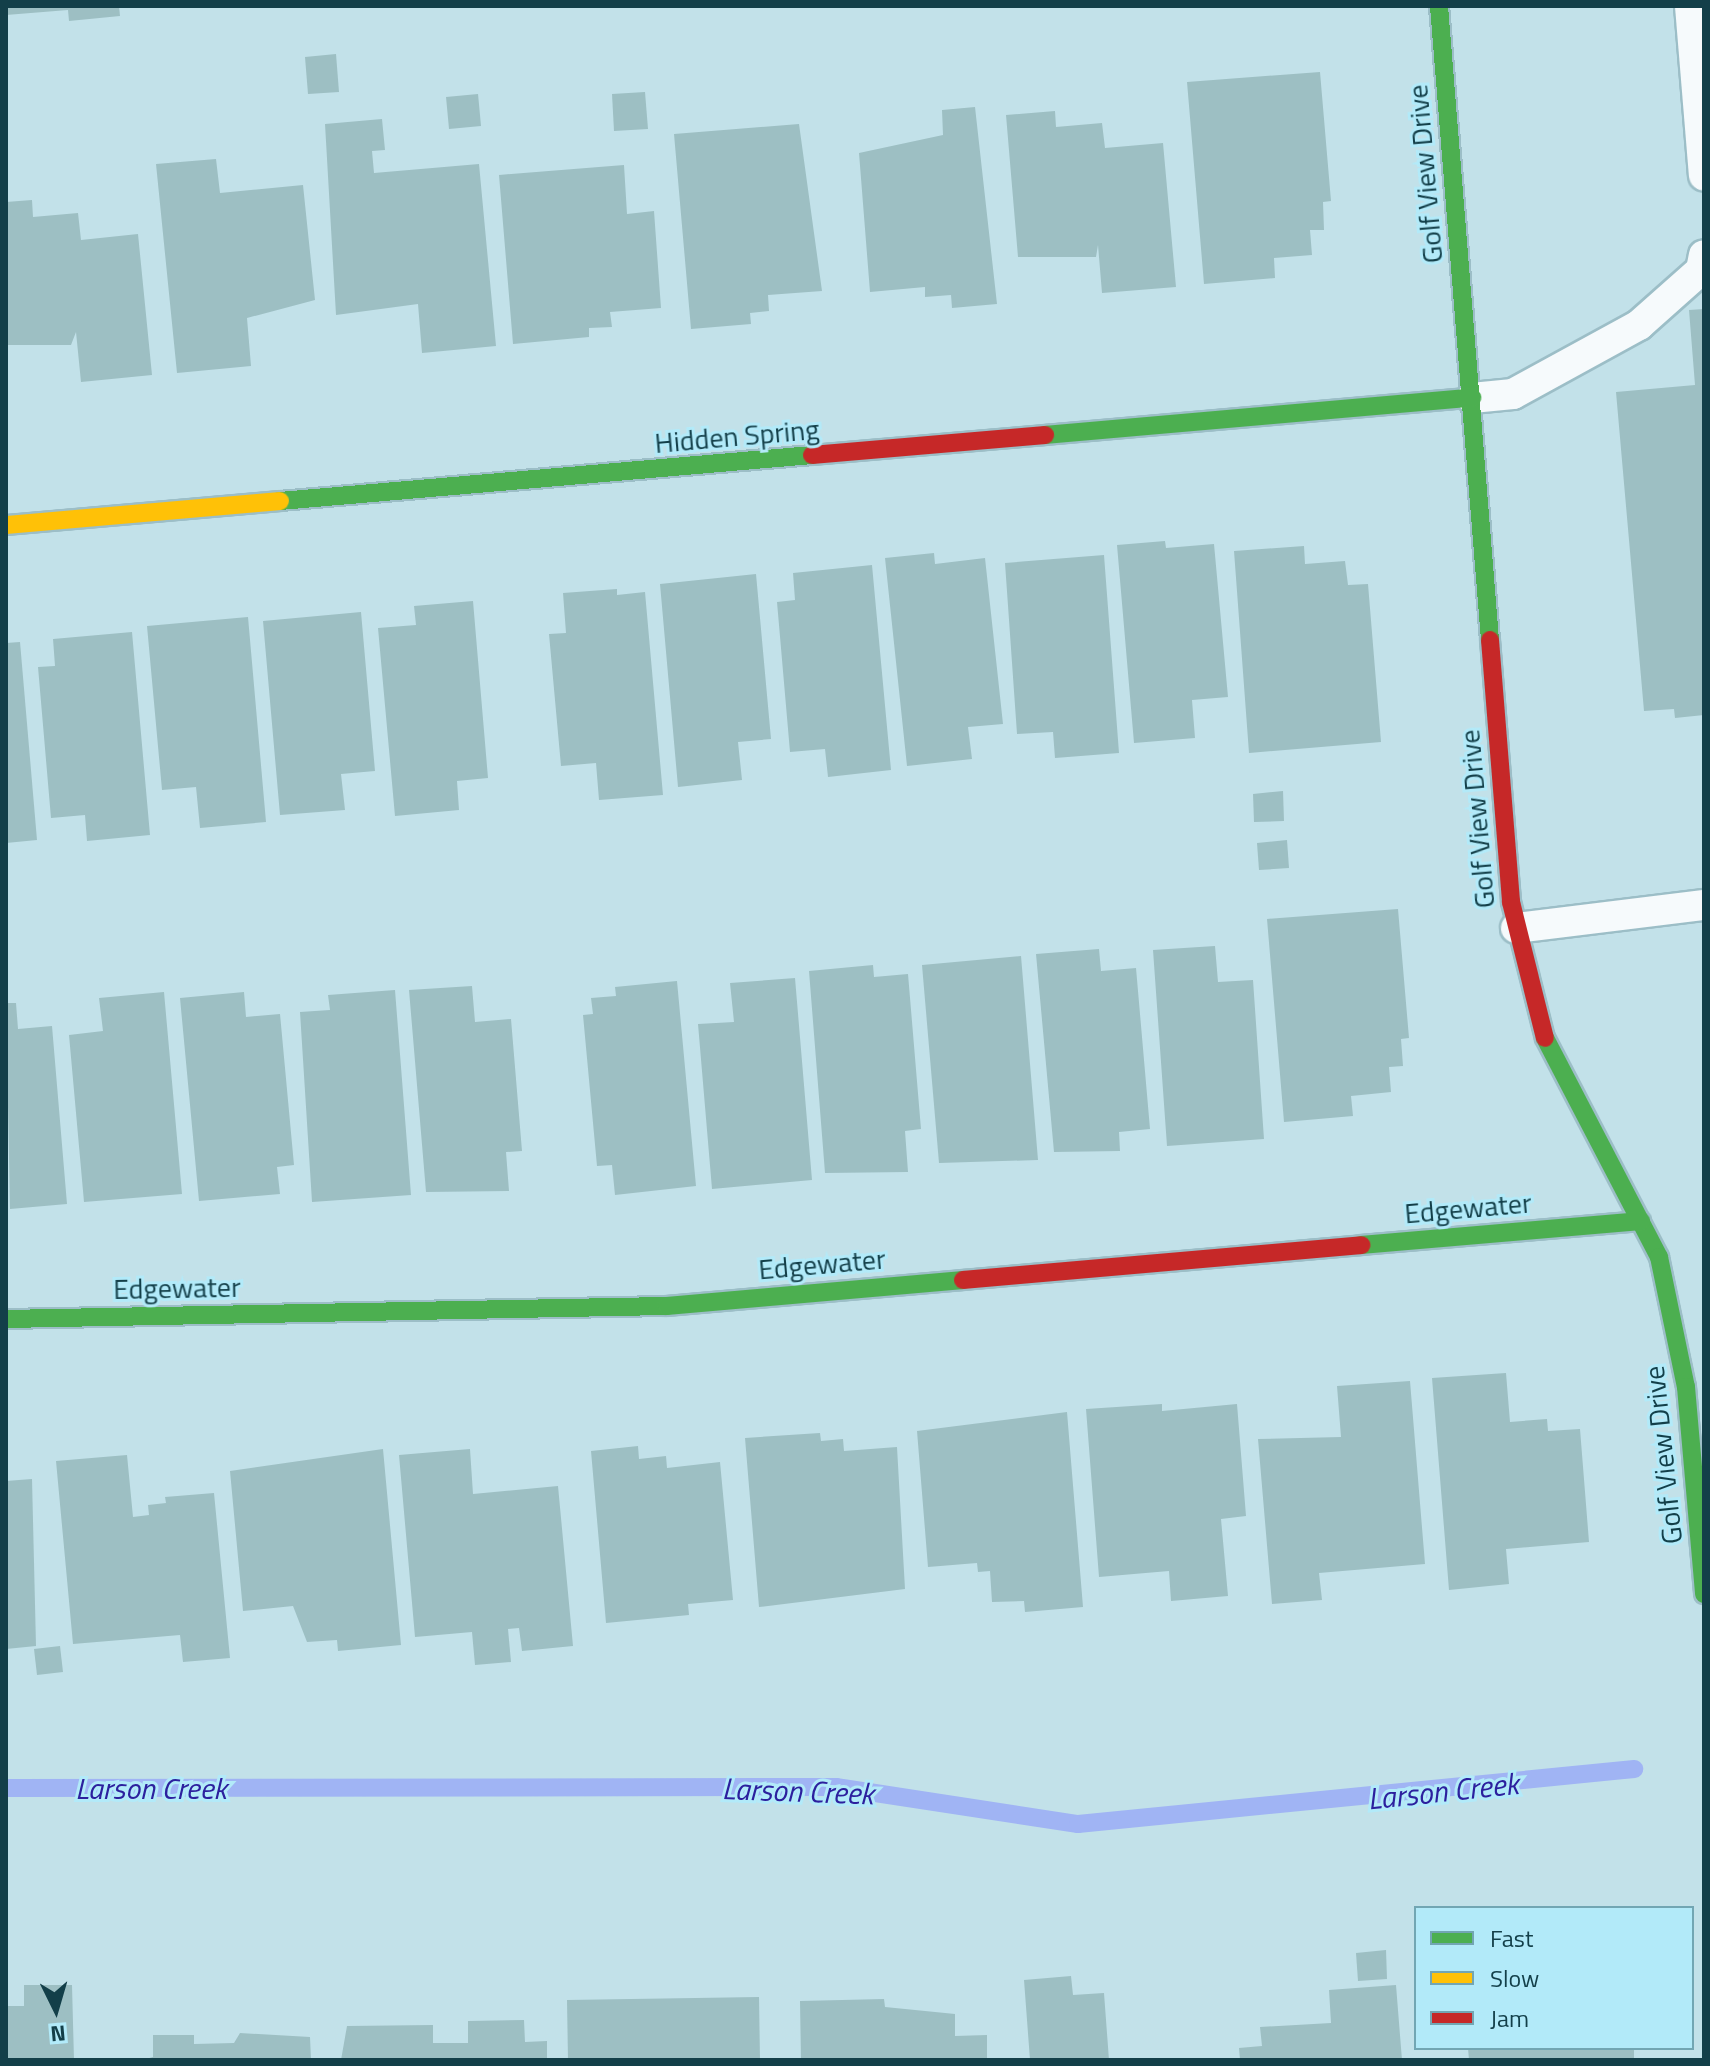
<!DOCTYPE html>
<style>
body{margin:0}
#map{position:relative;width:1710px;height:2066px;overflow:hidden;background:#c2e1e9;font-family:"Titillium Web",sans-serif}
div>[style]{position:absolute}
.stream>*{height:18px;margin:-9px;padding:0 9px;transform-origin:9px;border-radius:9px;background:#a0b4f4}
.building>*{inset:0;background:#9dbfc3}
.roads{filter:drop-shadow(2px 0 #9cbec7) drop-shadow(-2px 0 #9cbec7) drop-shadow(0 2px #9cbec7) drop-shadow(0 -2px #9cbec7)}
.lane>*{height:30px;margin:-15px;padding:0 15px;transform-origin:15px;border-radius:15px;background:#f6fafc}
.fast>*{height:18px;margin:-9px;padding:0 9px;transform-origin:9px;border-radius:9px;background:#4caf50}
.slow>*{height:18px;margin:-9px;padding:0 9px;transform-origin:9px;border-radius:9px;background:#ffc107}
.jam>*{height:18px;margin:-9px;padding:0 9px;transform-origin:9px;border-radius:9px;background:#c62828}
span{translate:-50% -50%;white-space:nowrap;text-align:center;line-height:1.15;-webkit-text-stroke:6px #b2eaf9;paint-order:stroke}
.street-label{font-size:28px;color:#133f49}
.water-label{font-size:30px;color:#2c209e;font-style:italic}
.frame{position:absolute;inset:0;border:8px solid #133f49;pointer-events:none}
.legend{position:absolute;left:1414px;top:1906px;width:280px;height:144px;box-sizing:border-box;background:#b2eaf9;border:2px solid #72a6b3;margin:0;padding:10px 14px;list-style:none;font-size:24px;color:#133f49}
.legend li{display:flex;align-items:center;gap:16px;height:40px}
.legend b{width:40px;border:2px solid #72a6b3}
.north{position:absolute;left:16px;top:1970px;width:80px;height:80px;-webkit-text-stroke:6px #b2eaf9;paint-order:stroke;rotate:175deg;font-size:22px;font-weight:700;line-height:32px;text-align:center;color:#133f49}
.north::after{content:'';display:block;margin:auto;width:28px;height:36px;background:#133f49;clip-path:polygon(50% 0,100% 100%,50% 72%,0 100%)}
</style>
<div id="map">
<div class="stream">
<i style="left:6px;top:1788px;width:830px;rotate:-0.07deg"></i>
<i style="left:836px;top:1787px;width:245px;rotate:8.7deg"></i>
<i style="left:1078px;top:1824px;width:559px;rotate:-5.65deg"></i>
</div>
<div class="building">
<i style="clip-path:polygon(6px 6px,119px 6px,120px 16px,69px 21px,68px 10px,6px 15px)"></i>
<i style="clip-path:polygon(336px 54px,339px 92px,308px 94px,305px 57px)"></i>
<i style="clip-path:polygon(1320px 72px,1331px 201px,1323px 202px,1324px 230px,1310px 230px,1312px 255px,1274px 258px,1275px 278px,1204px 284px,1187px 82px)"></i>
<i style="clip-path:polygon(645px 92px,648px 129px,614px 131px,612px 94px)"></i>
<i style="clip-path:polygon(478px 94px,481px 126px,449px 129px,446px 97px)"></i>
<i style="clip-path:polygon(975px 107px,997px 304px,952px 308px,951px 295px,925px 297px,925px 287px,870px 292px,859px 153px,943px 135px,942px 110px)"></i>
<i style="clip-path:polygon(1055px 111px,1056px 127px,1102px 123px,1105px 148px,1163px 143px,1176px 287px,1102px 293px,1098px 245px,1096px 257px,1018px 257px,1006px 115px)"></i>
<i style="clip-path:polygon(382px 119px,385px 150px,372px 151px,374px 173px,479px 164px,496px 346px,422px 353px,418px 304px,336px 315px,325px 124px)"></i>
<i style="clip-path:polygon(799px 124px,822px 291px,768px 295px,769px 311px,750px 313px,751px 324px,691px 329px,674px 134px)"></i>
<i style="clip-path:polygon(216px 159px,220px 193px,303px 185px,315px 300px,247px 318px,251px 366px,177px 373px,156px 164px)"></i>
<i style="clip-path:polygon(624px 165px,627px 214px,654px 211px,661px 308px,610px 312px,612px 327px,589px 328px,589px 337px,513px 344px,499px 175px)"></i>
<i style="clip-path:polygon(32px 200px,33px 217px,78px 213px,81px 240px,138px 234px,152px 375px,81px 382px,76px 332px,71px 345px,6px 345px,6px 202px)"></i>
<i style="clip-path:polygon(1704px 309px,1704px 715px,1675px 718px,1674px 709px,1644px 711px,1616px 392px,1695px 385px,1689px 310px)"></i>
<i style="clip-path:polygon(1165px 541px,1166px 548px,1214px 544px,1228px 697px,1192px 700px,1195px 738px,1134px 743px,1117px 545px)"></i>
<i style="clip-path:polygon(1304px 546px,1305px 564px,1345px 561px,1348px 585px,1368px 584px,1381px 742px,1249px 753px,1234px 551px)"></i>
<i style="clip-path:polygon(934px 553px,935px 564px,985px 558px,1003px 724px,968px 727px,972px 759px,907px 766px,885px 558px)"></i>
<i style="clip-path:polygon(1104px 555px,1119px 753px,1055px 758px,1053px 732px,1017px 734px,1005px 563px)"></i>
<i style="clip-path:polygon(872px 565px,891px 770px,828px 777px,825px 749px,790px 752px,777px 602px,795px 600px,793px 573px)"></i>
<i style="clip-path:polygon(756px 574px,771px 739px,738px 742px,742px 780px,678px 787px,660px 584px)"></i>
<i style="clip-path:polygon(617px 589px,617px 595px,645px 592px,663px 795px,599px 800px,596px 763px,561px 766px,549px 634px,566px 633px,563px 593px)"></i>
<i style="clip-path:polygon(473px 601px,488px 778px,457px 781px,459px 810px,395px 816px,378px 628px,416px 625px,414px 606px)"></i>
<i style="clip-path:polygon(361px 612px,375px 771px,341px 774px,345px 810px,280px 815px,263px 621px)"></i>
<i style="clip-path:polygon(248px 617px,266px 822px,200px 828px,196px 787px,162px 790px,147px 626px)"></i>
<i style="clip-path:polygon(132px 632px,150px 835px,87px 841px,85px 815px,51px 818px,38px 667px,55px 666px,53px 639px)"></i>
<i style="clip-path:polygon(20px 642px,37px 840px,6px 843px,6px 643px)"></i>
<i style="clip-path:polygon(1283px 791px,1284px 821px,1254px 822px,1253px 794px)"></i>
<i style="clip-path:polygon(1287px 840px,1289px 868px,1259px 870px,1257px 843px)"></i>
<i style="clip-path:polygon(1398px 909px,1409px 1038px,1401px 1039px,1403px 1066px,1389px 1067px,1391px 1092px,1351px 1096px,1353px 1116px,1284px 1122px,1267px 919px)"></i>
<i style="clip-path:polygon(1215px 946px,1218px 982px,1253px 980px,1264px 1139px,1167px 1146px,1153px 950px)"></i>
<i style="clip-path:polygon(1099px 949px,1101px 971px,1136px 968px,1150px 1129px,1119px 1132px,1120px 1151px,1054px 1152px,1036px 954px)"></i>
<i style="clip-path:polygon(1021px 956px,1038px 1160px,939px 1163px,922px 965px)"></i>
<i style="clip-path:polygon(873px 965px,874px 977px,908px 974px,921px 1129px,905px 1131px,908px 1172px,825px 1173px,809px 971px)"></i>
<i style="clip-path:polygon(795px 978px,812px 1180px,712px 1189px,698px 1024px,734px 1022px,730px 983px)"></i>
<i style="clip-path:polygon(677px 981px,696px 1186px,615px 1195px,612px 1165px,597px 1166px,583px 1015px,593px 1014px,591px 998px,616px 996px,615px 987px)"></i>
<i style="clip-path:polygon(472px 986px,475px 1022px,511px 1019px,522px 1151px,506px 1152px,509px 1191px,426px 1192px,409px 990px)"></i>
<i style="clip-path:polygon(395px 990px,411px 1195px,312px 1202px,300px 1012px,330px 1010px,328px 995px)"></i>
<i style="clip-path:polygon(164px 992px,182px 1194px,84px 1202px,69px 1035px,103px 1031px,99px 998px)"></i>
<i style="clip-path:polygon(244px 992px,246px 1017px,280px 1014px,294px 1165px,277px 1167px,280px 1194px,199px 1201px,180px 998px)"></i>
<i style="clip-path:polygon(6px 1003px,16px 1003px,18px 1029px,52px 1026px,67px 1204px,10px 1209px)"></i>
<i style="clip-path:polygon(1506px 1373px,1510px 1422px,1547px 1419px,1548px 1431px,1580px 1429px,1589px 1542px,1506px 1549px,1509px 1584px,1449px 1590px,1432px 1378px)"></i>
<i style="clip-path:polygon(1410px 1381px,1425px 1564px,1319px 1573px,1322px 1600px,1272px 1604px,1258px 1439px,1341px 1437px,1337px 1386px)"></i>
<i style="clip-path:polygon(1162px 1404px,1162px 1411px,1237px 1404px,1246px 1516px,1221px 1519px,1228px 1596px,1171px 1601px,1169px 1571px,1099px 1577px,1086px 1409px)"></i>
<i style="clip-path:polygon(1067px 1412px,1083px 1607px,1025px 1612px,1024px 1601px,992px 1602px,990px 1571px,978px 1572px,977px 1563px,928px 1567px,917px 1431px)"></i>
<i style="clip-path:polygon(820px 1433px,821px 1441px,843px 1439px,844px 1451px,897px 1447px,905px 1589px,759px 1607px,745px 1438px)"></i>
<i style="clip-path:polygon(638px 1446px,639px 1459px,666px 1456px,667px 1468px,720px 1462px,733px 1600px,688px 1604px,689px 1615px,606px 1623px,591px 1451px)"></i>
<i style="clip-path:polygon(383px 1449px,401px 1645px,338px 1651px,337px 1640px,307px 1642px,293px 1606px,243px 1611px,230px 1471px)"></i>
<i style="clip-path:polygon(470px 1449px,473px 1494px,558px 1486px,573px 1646px,522px 1651px,519px 1628px,508px 1629px,511px 1662px,475px 1665px,472px 1632px,415px 1637px,399px 1455px)"></i>
<i style="clip-path:polygon(127px 1455px,133px 1517px,149px 1515px,148px 1505px,166px 1503px,165px 1497px,214px 1493px,230px 1658px,183px 1662px,180px 1635px,73px 1644px,56px 1461px)"></i>
<i style="clip-path:polygon(32px 1479px,36px 1646px,6px 1649px,6px 1481px)"></i>
<i style="clip-path:polygon(60px 1646px,63px 1672px,37px 1675px,34px 1649px)"></i>
<i style="clip-path:polygon(1386px 1950px,1387px 1979px,1358px 1981px,1356px 1953px)"></i>
<i style="clip-path:polygon(1071px 1976px,1073px 1995px,1104px 1993px,1109px 2060px,1030px 2060px,1024px 1980px)"></i>
<i style="clip-path:polygon(24px 1985px,72px 1985px,74px 2060px,6px 2060px,6px 2006px,24px 2006px)"></i>
<i style="clip-path:polygon(1396px 1985px,1402px 2060px,1240px 2060px,1239px 2048px,1262px 2046px,1260px 2027px,1331px 2023px,1329px 1990px)"></i>
<i style="clip-path:polygon(759px 1997px,760px 2060px,568px 2060px,567px 2000px)"></i>
<i style="clip-path:polygon(884px 1999px,885px 2007px,955px 2014px,955px 2036px,987px 2035px,987px 2060px,801px 2060px,800px 2001px)"></i>
<i style="clip-path:polygon(524px 2020px,525px 2042px,547px 2041px,547px 2060px,341px 2060px,347px 2026px,433px 2025px,433px 2043px,468px 2043px,468px 2021px)"></i>
<i style="clip-path:polygon(240px 2033px,310px 2037px,311px 2060px,142px 2060px,153px 2057px,153px 2035px,194px 2035px,194px 2044px,234px 2043px)"></i>
<i style="clip-path:polygon(1468px 2048px,1634px 2048px,1634px 2060px,1469px 2060px)"></i>
</div>
<div class="roads">
<div class="lane">
<i style="left:1690px;top:6px;width:170px;rotate:85.3deg"></i>
<i style="left:1472px;top:398px;width:41px;rotate:-5.6deg"></i>
<i style="left:1513px;top:394px;width:144px;rotate:-28.7deg"></i>
<i style="left:1639px;top:325px;width:83px;rotate:-41.6deg"></i>
<i style="left:1701px;top:270px;width:15px;rotate:-79deg"></i>
<i style="left:1516px;top:928px;width:189px;rotate:-7deg"></i>
</div>
<div class="fast">
<i style="left:1439px;top:6px;width:636px;rotate:85.4deg"></i>
<i style="left:1045px;top:435px;width:429px;rotate:-5deg"></i>
<i style="left:280px;top:501px;width:534px;rotate:-4.94deg"></i>
<i style="left:1545px;top:1038px;width:247px;rotate:62.5deg"></i>
<i style="left:1659px;top:1257px;width:133px;rotate:78.3deg"></i>
<i style="left:1686px;top:1387px;width:208px;rotate:85deg"></i>
<i style="left:1361px;top:1245px;width:281px;rotate:-4.9deg"></i>
<i style="left:6px;top:1319px;width:661px;rotate:-1.13deg"></i>
<i style="left:667px;top:1306px;width:297px;rotate:-5deg"></i>
</div>
<div class="slow">
<i style="left:6px;top:525px;width:275px;rotate:-5deg"></i>
</div>
<div class="jam">
<i style="left:812px;top:455px;width:234px;rotate:-4.9deg"></i>
<i style="left:1490px;top:640px;width:263px;rotate:85.4deg"></i>
<i style="left:1511px;top:902px;width:140px;rotate:76deg"></i>
<i style="left:963px;top:1280px;width:400px;rotate:-5deg"></i>
</div>
</div>
<div class="street-label">
<span style="left:1425px;top:174px;rotate:-95deg">Golf View Drive</span>
<span style="left:737px;top:436px;rotate:-5deg">Hidden Spring</span>
<span style="left:1477px;top:819px;rotate:-95deg">Golf View Drive</span>
<span style="left:1468px;top:1208px;rotate:-5deg">Edgewater</span>
<span style="left:822px;top:1264px;rotate:-5deg">Edgewater</span>
<span style="left:177px;top:1288px;rotate:-1deg">Edgewater</span>
<span style="left:1663px;top:1455px;rotate:-96deg">Golf View Drive</span>
</div>
<div class="water-label">
<span style="left:151px;top:1788px">Larson Creek</span>
<span style="left:798px;top:1791px;rotate:2deg">Larson Creek</span>
<span style="left:1443px;top:1791px;rotate:-6deg">Larson Creek</span>
</div>
<div class="frame"></div>
<ul class="legend">
<li><b style="height:10px;background:#4caf50"></b>Fast</li>
<li><b style="height:10px;background:#ffc107"></b>Slow</li>
<li><b style="height:10px;background:#c62828"></b>Jam</li>
</ul>
<div class="north">N</div>
</div>
